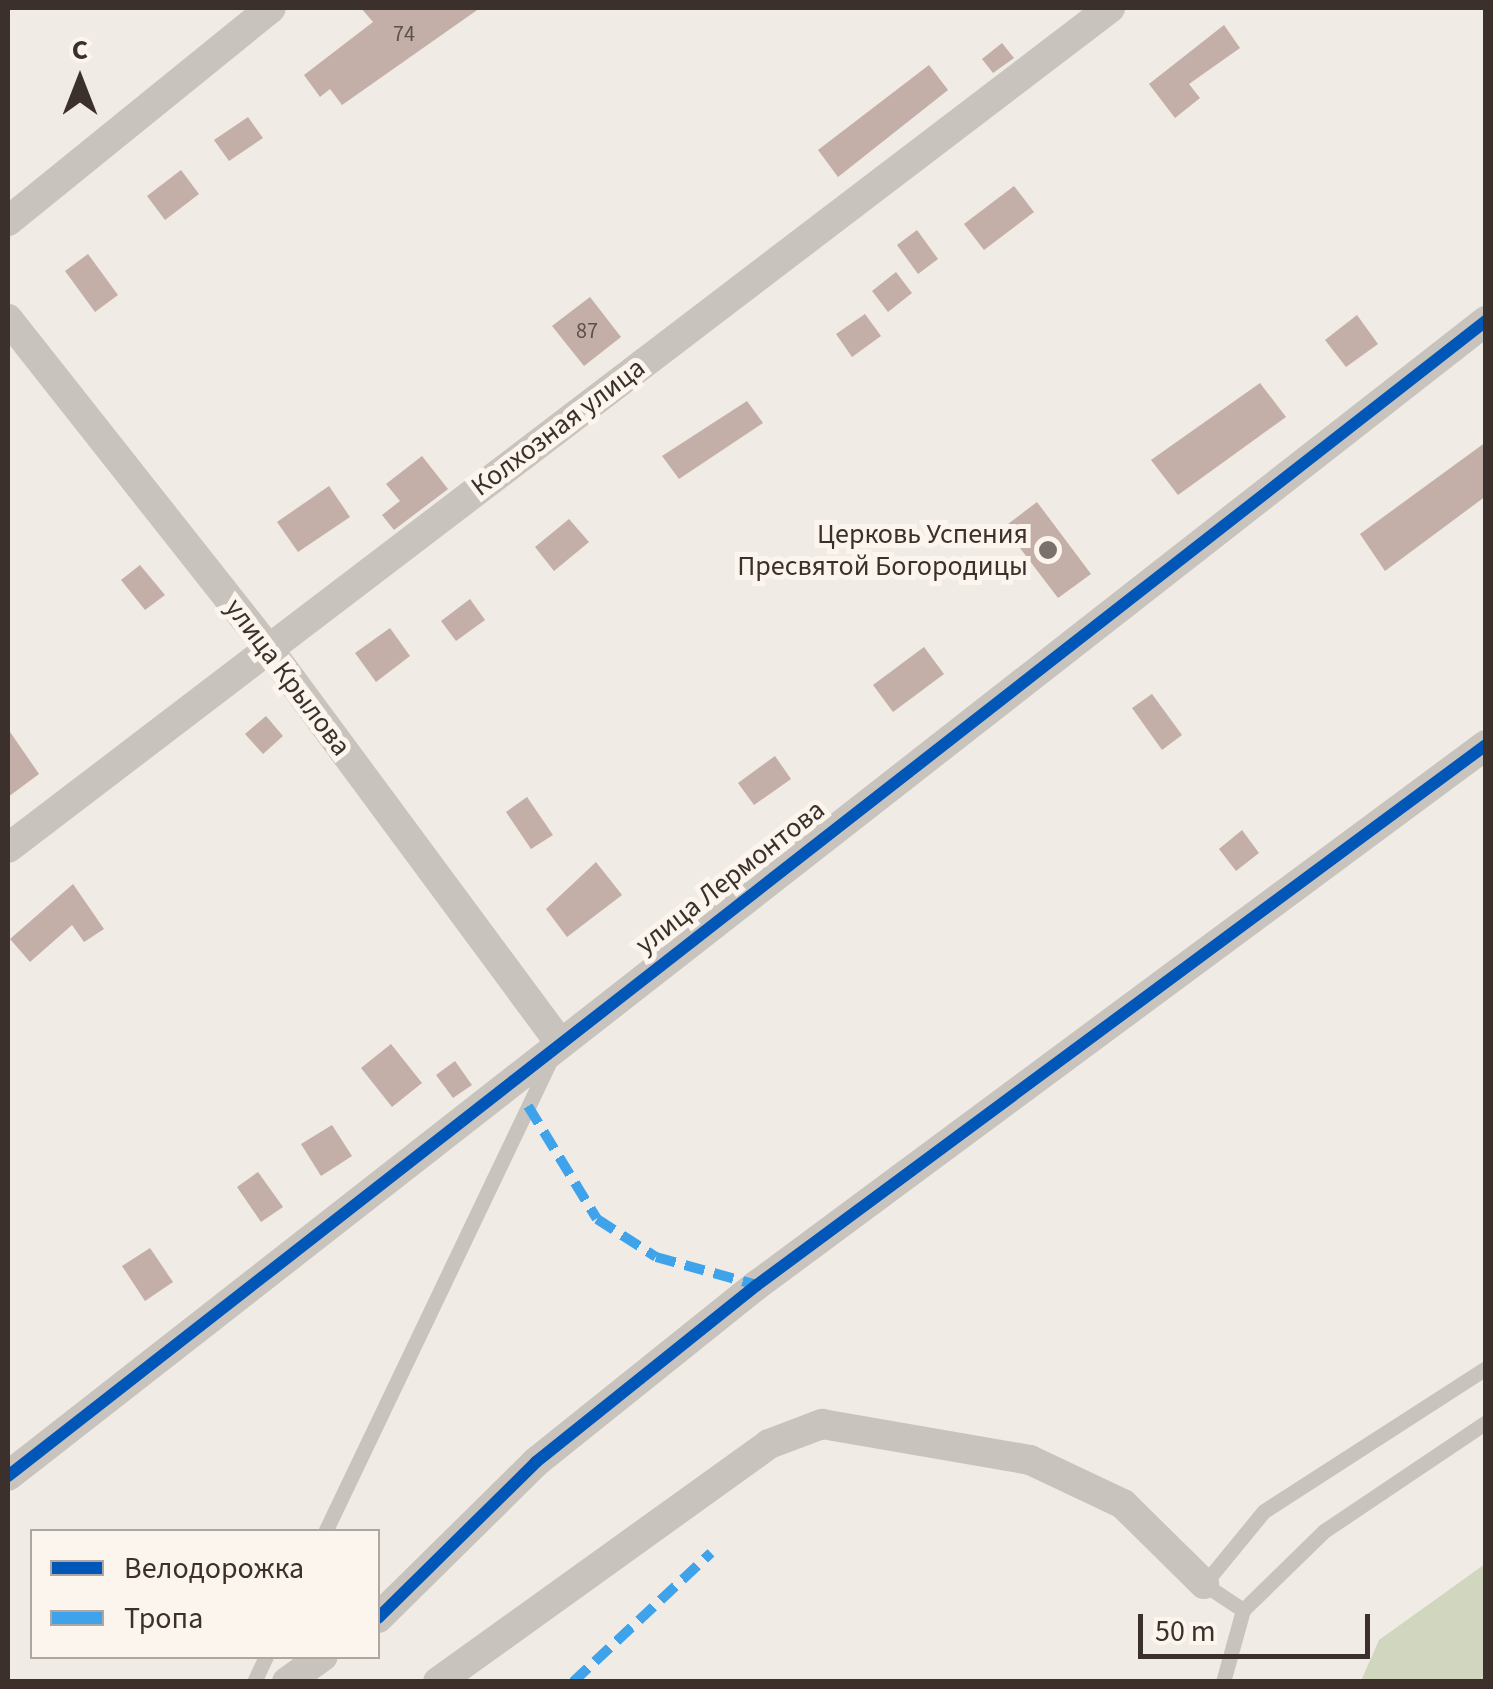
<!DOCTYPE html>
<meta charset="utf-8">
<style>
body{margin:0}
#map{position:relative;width:1493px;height:1689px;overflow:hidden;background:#f0ebe5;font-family:"Source Sans 3",sans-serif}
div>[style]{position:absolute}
.green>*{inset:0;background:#d1d6bf}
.building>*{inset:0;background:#c3afa7}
.lane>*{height:15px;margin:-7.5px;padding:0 7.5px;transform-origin:7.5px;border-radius:7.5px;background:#c9c3be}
.street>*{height:30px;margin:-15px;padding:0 15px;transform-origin:15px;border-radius:15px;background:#c9c3be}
.quiet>*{height:10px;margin-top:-5px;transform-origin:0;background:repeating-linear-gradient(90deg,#3fa3eb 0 20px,transparent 0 30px)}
.cycleway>*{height:12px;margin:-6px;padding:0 6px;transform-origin:6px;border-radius:6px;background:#0057b8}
.dots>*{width:28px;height:28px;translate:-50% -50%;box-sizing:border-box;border:5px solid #fbf5ee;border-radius:50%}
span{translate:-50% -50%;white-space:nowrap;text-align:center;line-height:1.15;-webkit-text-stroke:10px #fbf5ee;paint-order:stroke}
.number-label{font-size:22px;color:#5d504a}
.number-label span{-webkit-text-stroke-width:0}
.street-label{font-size:28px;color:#3b302b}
.poi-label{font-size:28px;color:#3b302b}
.right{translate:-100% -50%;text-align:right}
.frame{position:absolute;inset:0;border:10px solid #3b302b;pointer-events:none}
.legend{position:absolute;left:30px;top:1529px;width:350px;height:130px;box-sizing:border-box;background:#fbf5ee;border:2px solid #aea6a0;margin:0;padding:12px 18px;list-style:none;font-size:30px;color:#3b302b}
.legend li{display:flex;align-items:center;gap:20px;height:50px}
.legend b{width:50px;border:2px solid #aea6a0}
.north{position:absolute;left:30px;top:30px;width:100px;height:100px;-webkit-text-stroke:8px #fbf5ee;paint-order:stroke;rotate:0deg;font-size:28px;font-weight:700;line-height:40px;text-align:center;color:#3b302b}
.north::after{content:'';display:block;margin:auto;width:35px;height:45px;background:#3b302b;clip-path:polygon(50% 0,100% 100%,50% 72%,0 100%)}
.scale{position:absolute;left:1138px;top:1614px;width:232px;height:45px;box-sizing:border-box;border:5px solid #3b302b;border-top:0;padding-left:12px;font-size:30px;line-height:35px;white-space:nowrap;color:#3b302b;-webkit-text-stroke:8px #fbf5ee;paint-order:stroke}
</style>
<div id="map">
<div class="green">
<i style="clip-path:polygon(1485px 1564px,1485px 1681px,1361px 1681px,1379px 1640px)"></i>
</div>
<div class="building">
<i style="clip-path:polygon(361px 8px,480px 8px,342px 105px,330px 89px,320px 97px,304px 75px,373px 22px)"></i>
<i style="clip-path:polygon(1224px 25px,1240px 48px,1189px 84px,1200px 98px,1175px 118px,1149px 84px)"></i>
<i style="clip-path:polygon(1002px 43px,1014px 58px,993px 73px,982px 59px)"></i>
<i style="clip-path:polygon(929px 65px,948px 90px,838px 177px,818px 150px)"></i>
<i style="clip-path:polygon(248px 117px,263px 138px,229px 161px,214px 140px)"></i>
<i style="clip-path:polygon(181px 170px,199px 194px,165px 220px,147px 196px)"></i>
<i style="clip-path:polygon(1014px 186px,1034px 212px,984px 250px,964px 224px)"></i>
<i style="clip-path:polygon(917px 230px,938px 259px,918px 274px,897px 245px)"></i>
<i style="clip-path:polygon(88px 254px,118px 295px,95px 312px,65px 271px)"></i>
<i style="clip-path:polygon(896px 272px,912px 293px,888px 312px,872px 291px)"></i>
<i style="clip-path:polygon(590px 297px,621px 337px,584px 366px,552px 326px)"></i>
<i style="clip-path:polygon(865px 314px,881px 336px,852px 357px,836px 334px)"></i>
<i style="clip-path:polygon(1357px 315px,1378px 344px,1346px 367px,1325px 340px)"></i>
<i style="clip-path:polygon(1260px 383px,1286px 417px,1178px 495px,1151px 460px)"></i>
<i style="clip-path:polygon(747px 401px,763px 423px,679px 479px,662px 456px)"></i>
<i style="clip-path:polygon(1486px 442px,1486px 496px,1385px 571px,1360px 534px)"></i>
<i style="clip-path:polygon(422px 456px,448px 489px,394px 530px,382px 515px,400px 501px,386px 484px)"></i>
<i style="clip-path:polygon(329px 486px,350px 517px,298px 552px,277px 522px)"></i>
<i style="clip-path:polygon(1037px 502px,1091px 574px,1058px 598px,1004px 527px)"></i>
<i style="clip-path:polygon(569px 519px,589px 542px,554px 571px,535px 547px)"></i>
<i style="clip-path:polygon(140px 565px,165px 595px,145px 610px,121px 580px)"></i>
<i style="clip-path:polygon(470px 599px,485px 620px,456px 641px,441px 621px)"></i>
<i style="clip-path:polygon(390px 628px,410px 656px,376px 682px,355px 653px)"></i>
<i style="clip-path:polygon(924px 647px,944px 674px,893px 712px,873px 685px)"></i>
<i style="clip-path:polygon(1152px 694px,1182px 735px,1162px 750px,1132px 708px)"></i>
<i style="clip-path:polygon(266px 716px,283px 736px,263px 754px,245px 734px)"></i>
<i style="clip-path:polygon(8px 729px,39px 774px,8px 797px)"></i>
<i style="clip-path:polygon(775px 756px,791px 779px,754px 805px,738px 783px)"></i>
<i style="clip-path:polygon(527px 797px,553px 835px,531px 849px,506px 812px)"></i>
<i style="clip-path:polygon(1242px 830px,1259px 853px,1236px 871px,1219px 849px)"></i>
<i style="clip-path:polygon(596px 862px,622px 895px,567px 937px,546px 909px)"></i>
<i style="clip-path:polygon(73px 884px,104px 929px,84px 942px,72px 925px,30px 962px,10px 939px)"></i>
<i style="clip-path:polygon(391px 1044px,422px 1083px,392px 1107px,361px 1068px)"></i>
<i style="clip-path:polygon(455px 1061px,472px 1085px,453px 1098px,436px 1075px)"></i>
<i style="clip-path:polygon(332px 1125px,352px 1156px,321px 1176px,301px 1144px)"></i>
<i style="clip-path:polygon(258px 1172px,283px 1207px,261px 1222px,237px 1187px)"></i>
<i style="clip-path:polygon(150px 1248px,173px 1282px,145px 1301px,122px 1266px)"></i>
</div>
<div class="lane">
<i style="left:325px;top:1532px;width:520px;rotate:-64.47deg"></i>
<i style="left:1243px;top:1610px;width:47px;rotate:-146.3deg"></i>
<i style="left:1204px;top:1584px;width:94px;rotate:-50.6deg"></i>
<i style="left:1264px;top:1511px;width:264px;rotate:-32.8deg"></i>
<i style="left:254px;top:1682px;width:29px;rotate:-65deg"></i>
<i style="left:1223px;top:1682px;width:75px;rotate:-74.5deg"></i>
<i style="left:1243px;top:1610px;width:113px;rotate:-44.3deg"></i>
<i style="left:1324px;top:1531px;width:195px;rotate:-33.9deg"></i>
</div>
<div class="street">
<i style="left:8px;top:221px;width:338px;rotate:-39deg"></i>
<i style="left:8px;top:319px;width:418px;rotate:51.7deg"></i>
<i style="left:267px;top:647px;width:490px;rotate:53.5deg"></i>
<i style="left:8px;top:848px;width:1386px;rotate:-37.32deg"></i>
<i style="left:8px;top:1476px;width:1876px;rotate:-38.01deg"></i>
<i style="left:378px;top:1618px;width:222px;rotate:-44.6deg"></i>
<i style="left:536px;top:1462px;width:283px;rotate:-38.7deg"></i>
<i style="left:757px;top:1285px;width:907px;rotate:-36.53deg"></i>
<i style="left:287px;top:1682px;width:44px;rotate:-35.8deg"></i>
<i style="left:438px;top:1682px;width:408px;rotate:-35.7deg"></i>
<i style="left:769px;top:1444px;width:57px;rotate:-20.7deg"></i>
<i style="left:822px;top:1424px;width:211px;rotate:9.8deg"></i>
<i style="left:1030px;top:1460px;width:103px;rotate:25.3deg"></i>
<i style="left:1123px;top:1504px;width:114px;rotate:44.6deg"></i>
</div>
<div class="quiet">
<i style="left:528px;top:1106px;width:132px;rotate:58.6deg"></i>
<i style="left:597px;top:1219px;width:70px;rotate:32.8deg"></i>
<i style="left:656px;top:1257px;width:105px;rotate:15.5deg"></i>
<i style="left:573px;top:1682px;width:189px;rotate:-43.1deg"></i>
</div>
<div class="cycleway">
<i style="left:8px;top:1476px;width:1876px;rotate:-38.01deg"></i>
<i style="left:378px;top:1618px;width:222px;rotate:-44.6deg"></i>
<i style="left:536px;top:1462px;width:283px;rotate:-38.7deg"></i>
<i style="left:757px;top:1285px;width:907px;rotate:-36.53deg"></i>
</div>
<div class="dots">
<i style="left:1048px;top:550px;background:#7a716c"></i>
</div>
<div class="number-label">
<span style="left:404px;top:35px">74</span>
<span style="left:587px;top:332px">87</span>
</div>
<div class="street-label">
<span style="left:558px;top:427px;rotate:-37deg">Колхозная улица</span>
<span style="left:288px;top:677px;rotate:53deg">улица Крылова</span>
<span style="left:730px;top:877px;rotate:-38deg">улица Лермонтова</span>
</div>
<div class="poi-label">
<span class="right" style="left:1028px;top:550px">Церковь Успения<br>Пресвятой Богородицы</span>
</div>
<div class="frame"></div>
<ul class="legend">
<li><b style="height:12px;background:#0057b8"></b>Велодорожка</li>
<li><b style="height:12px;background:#3fa3eb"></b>Тропа</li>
</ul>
<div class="north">С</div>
<div class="scale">50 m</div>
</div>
